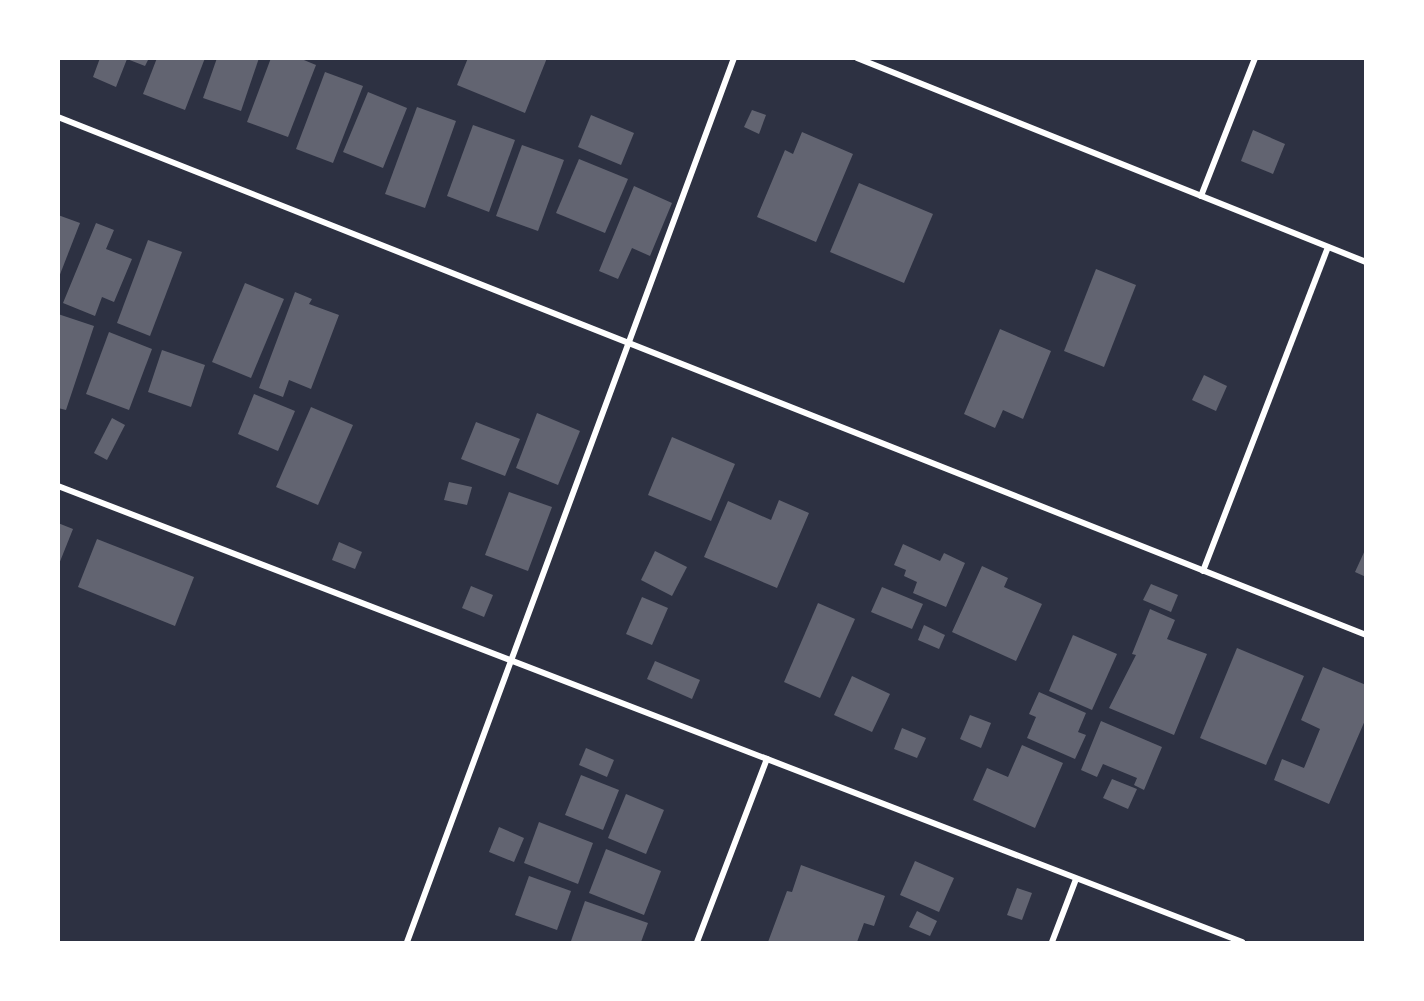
<!DOCTYPE html>
<style>
body{margin:0}
#map{position:relative;width:1424px;height:1001px;overflow:hidden;background:#2d3142;font-family:Ubuntu,sans-serif}
div>[style]{position:absolute}
.building>*{inset:0;background:#626471}
.minor>*{height:6px;margin:-3px;padding:0 3px;transform-origin:3px;border-radius:3px;background:#fff}
span{translate:-50% -50%;white-space:nowrap;text-align:center;line-height:1.15;-webkit-text-stroke:5px #fff;paint-order:stroke}
.frame{position:absolute;inset:0;border:60px solid #fff;pointer-events:none}
</style>
<div id="map">
<div class="building">
<i style="clip-path:polygon(100px 58px,149px 58px,145px 66px,127px 59px,116px 87px,93px 77px)"></i>
<i style="clip-path:polygon(157px 58px,205px 58px,185px 110px,143px 94px)"></i>
<i style="clip-path:polygon(217px 58px,259px 58px,241px 111px,203px 98px)"></i>
<i style="clip-path:polygon(271px 58px,299px 58px,316px 65px,288px 137px,247px 122px)"></i>
<i style="clip-path:polygon(468px 58px,547px 58px,525px 113px,457px 85px)"></i>
<i style="clip-path:polygon(325px 72px,363px 86px,333px 163px,296px 149px)"></i>
<i style="clip-path:polygon(368px 92px,407px 108px,383px 168px,343px 152px)"></i>
<i style="clip-path:polygon(417px 107px,456px 121px,425px 208px,385px 194px)"></i>
<i style="clip-path:polygon(752px 110px,766px 115px,759px 134px,744px 127px)"></i>
<i style="clip-path:polygon(591px 115px,634px 133px,621px 165px,578px 147px)"></i>
<i style="clip-path:polygon(473px 125px,515px 140px,489px 212px,447px 196px)"></i>
<i style="clip-path:polygon(1253px 130px,1285px 144px,1273px 174px,1241px 161px)"></i>
<i style="clip-path:polygon(802px 132px,853px 154px,816px 242px,757px 217px,785px 150px,793px 154px)"></i>
<i style="clip-path:polygon(522px 145px,564px 160px,538px 231px,496px 216px)"></i>
<i style="clip-path:polygon(579px 159px,628px 179px,605px 233px,556px 213px)"></i>
<i style="clip-path:polygon(859px 183px,933px 214px,904px 283px,830px 252px)"></i>
<i style="clip-path:polygon(634px 186px,672px 203px,650px 256px,632px 248px,618px 279px,599px 271px)"></i>
<i style="clip-path:polygon(58px 215px,80px 223px,59px 277px,58px 277px)"></i>
<i style="clip-path:polygon(96px 223px,114px 230px,106px 249px,132px 259px,114px 302px,102px 297px,95px 316px,63px 303px)"></i>
<i style="clip-path:polygon(148px 240px,182px 252px,150px 336px,117px 323px)"></i>
<i style="clip-path:polygon(1096px 269px,1136px 285px,1104px 367px,1064px 351px)"></i>
<i style="clip-path:polygon(245px 283px,284px 299px,251px 378px,212px 362px)"></i>
<i style="clip-path:polygon(295px 292px,312px 299px,309px 304px,339px 315px,311px 389px,289px 380px,283px 397px,259px 388px)"></i>
<i style="clip-path:polygon(58px 314px,94px 326px,66px 410px,58px 408px)"></i>
<i style="clip-path:polygon(1000px 329px,1051px 351px,1023px 419px,1003px 410px,995px 428px,964px 414px)"></i>
<i style="clip-path:polygon(109px 332px,152px 349px,129px 410px,86px 394px)"></i>
<i style="clip-path:polygon(162px 350px,205px 365px,191px 407px,148px 392px)"></i>
<i style="clip-path:polygon(1204px 375px,1227px 386px,1216px 411px,1192px 400px)"></i>
<i style="clip-path:polygon(254px 394px,295px 411px,278px 451px,238px 434px)"></i>
<i style="clip-path:polygon(311px 407px,353px 425px,318px 505px,276px 487px)"></i>
<i style="clip-path:polygon(537px 413px,580px 431px,558px 485px,516px 468px)"></i>
<i style="clip-path:polygon(112px 418px,125px 425px,107px 460px,94px 453px)"></i>
<i style="clip-path:polygon(476px 422px,520px 439px,505px 476px,461px 459px)"></i>
<i style="clip-path:polygon(672px 437px,735px 464px,711px 521px,648px 495px)"></i>
<i style="clip-path:polygon(449px 482px,472px 487px,467px 505px,444px 500px)"></i>
<i style="clip-path:polygon(509px 492px,552px 507px,528px 571px,485px 555px)"></i>
<i style="clip-path:polygon(779px 500px,809px 513px,777px 588px,704px 557px,728px 501px,771px 520px)"></i>
<i style="clip-path:polygon(58px 523px,73px 529px,59px 564px,58px 564px)"></i>
<i style="clip-path:polygon(97px 539px,194px 577px,175px 626px,78px 587px)"></i>
<i style="clip-path:polygon(339px 542px,362px 552px,355px 569px,332px 560px)"></i>
<i style="clip-path:polygon(903px 544px,940px 561px,944px 553px,965px 563px,946px 607px,913px 593px,917px 582px,904px 576px,906px 570px,894px 565px)"></i>
<i style="clip-path:polygon(1366px 548px,1366px 577px,1355px 572px)"></i>
<i style="clip-path:polygon(655px 551px,687px 567px,672px 596px,641px 580px)"></i>
<i style="clip-path:polygon(982px 566px,1008px 578px,1004px 587px,1042px 604px,1016px 661px,952px 632px)"></i>
<i style="clip-path:polygon(1151px 584px,1178px 595px,1171px 612px,1143px 600px)"></i>
<i style="clip-path:polygon(471px 586px,493px 595px,484px 617px,462px 608px)"></i>
<i style="clip-path:polygon(882px 587px,923px 604px,912px 629px,871px 612px)"></i>
<i style="clip-path:polygon(642px 597px,668px 608px,652px 645px,626px 634px)"></i>
<i style="clip-path:polygon(818px 603px,855px 619px,820px 698px,784px 682px)"></i>
<i style="clip-path:polygon(1150px 609px,1175px 620px,1167px 639px,1207px 654px,1174px 735px,1109px 708px,1136px 655px,1132px 654px)"></i>
<i style="clip-path:polygon(924px 625px,945px 635px,939px 649px,918px 640px)"></i>
<i style="clip-path:polygon(1073px 635px,1117px 654px,1092px 710px,1049px 691px)"></i>
<i style="clip-path:polygon(1237px 648px,1304px 676px,1266px 765px,1200px 738px)"></i>
<i style="clip-path:polygon(655px 661px,700px 680px,692px 699px,647px 679px)"></i>
<i style="clip-path:polygon(1323px 667px,1366px 685px,1366px 718px,1329px 804px,1274px 780px,1282px 759px,1304px 768px,1320px 729px,1301px 720px)"></i>
<i style="clip-path:polygon(852px 676px,890px 694px,872px 732px,834px 715px)"></i>
<i style="clip-path:polygon(1039px 692px,1086px 713px,1078px 732px,1086px 735px,1075px 759px,1027px 738px,1036px 717px,1029px 714px)"></i>
<i style="clip-path:polygon(970px 715px,991px 723px,981px 748px,960px 739px)"></i>
<i style="clip-path:polygon(1101px 721px,1162px 747px,1144px 790px,1134px 785px,1137px 778px,1103px 764px,1097px 777px,1081px 770px)"></i>
<i style="clip-path:polygon(902px 728px,926px 738px,917px 758px,894px 749px)"></i>
<i style="clip-path:polygon(1022px 745px,1063px 763px,1035px 828px,973px 800px,987px 768px,1008px 777px)"></i>
<i style="clip-path:polygon(586px 748px,614px 760px,607px 777px,579px 765px)"></i>
<i style="clip-path:polygon(581px 775px,619px 790px,603px 830px,565px 815px)"></i>
<i style="clip-path:polygon(1112px 779px,1137px 789px,1128px 809px,1103px 798px)"></i>
<i style="clip-path:polygon(626px 794px,664px 810px,646px 854px,608px 838px)"></i>
<i style="clip-path:polygon(539px 822px,593px 843px,578px 884px,524px 863px)"></i>
<i style="clip-path:polygon(499px 827px,524px 838px,514px 862px,489px 852px)"></i>
<i style="clip-path:polygon(606px 849px,661px 871px,644px 915px,589px 893px)"></i>
<i style="clip-path:polygon(915px 861px,954px 878px,939px 912px,900px 895px)"></i>
<i style="clip-path:polygon(801px 865px,885px 896px,874px 926px,864px 923px,857px 942px,768px 942px,787px 891px,792px 892px)"></i>
<i style="clip-path:polygon(529px 876px,571px 891px,557px 930px,515px 915px)"></i>
<i style="clip-path:polygon(1017px 888px,1032px 893px,1022px 920px,1007px 915px)"></i>
<i style="clip-path:polygon(585px 901px,648px 923px,641px 942px,571px 941px)"></i>
<i style="clip-path:polygon(917px 911px,937px 921px,930px 936px,909px 927px)"></i>
</div>
<div class="minor">
<i style="left:857px;top:58px;width:548px;rotate:21.84deg"></i>
<i style="left:58px;top:117px;width:1407px;rotate:21.6deg"></i>
<i style="left:1201px;top:196px;width:148px;rotate:-68.6deg"></i>
<i style="left:58px;top:486px;width:1269px;rotate:21.06deg"></i>
<i style="left:1203px;top:571px;width:347px;rotate:-68.9deg"></i>
<i style="left:407px;top:942px;width:943px;rotate:-69.7deg"></i>
<i style="left:697px;top:942px;width:196px;rotate:-69.1deg"></i>
<i style="left:1052px;top:942px;width:67px;rotate:-69.1deg"></i>
</div>
<div class="frame"></div>
</div>
